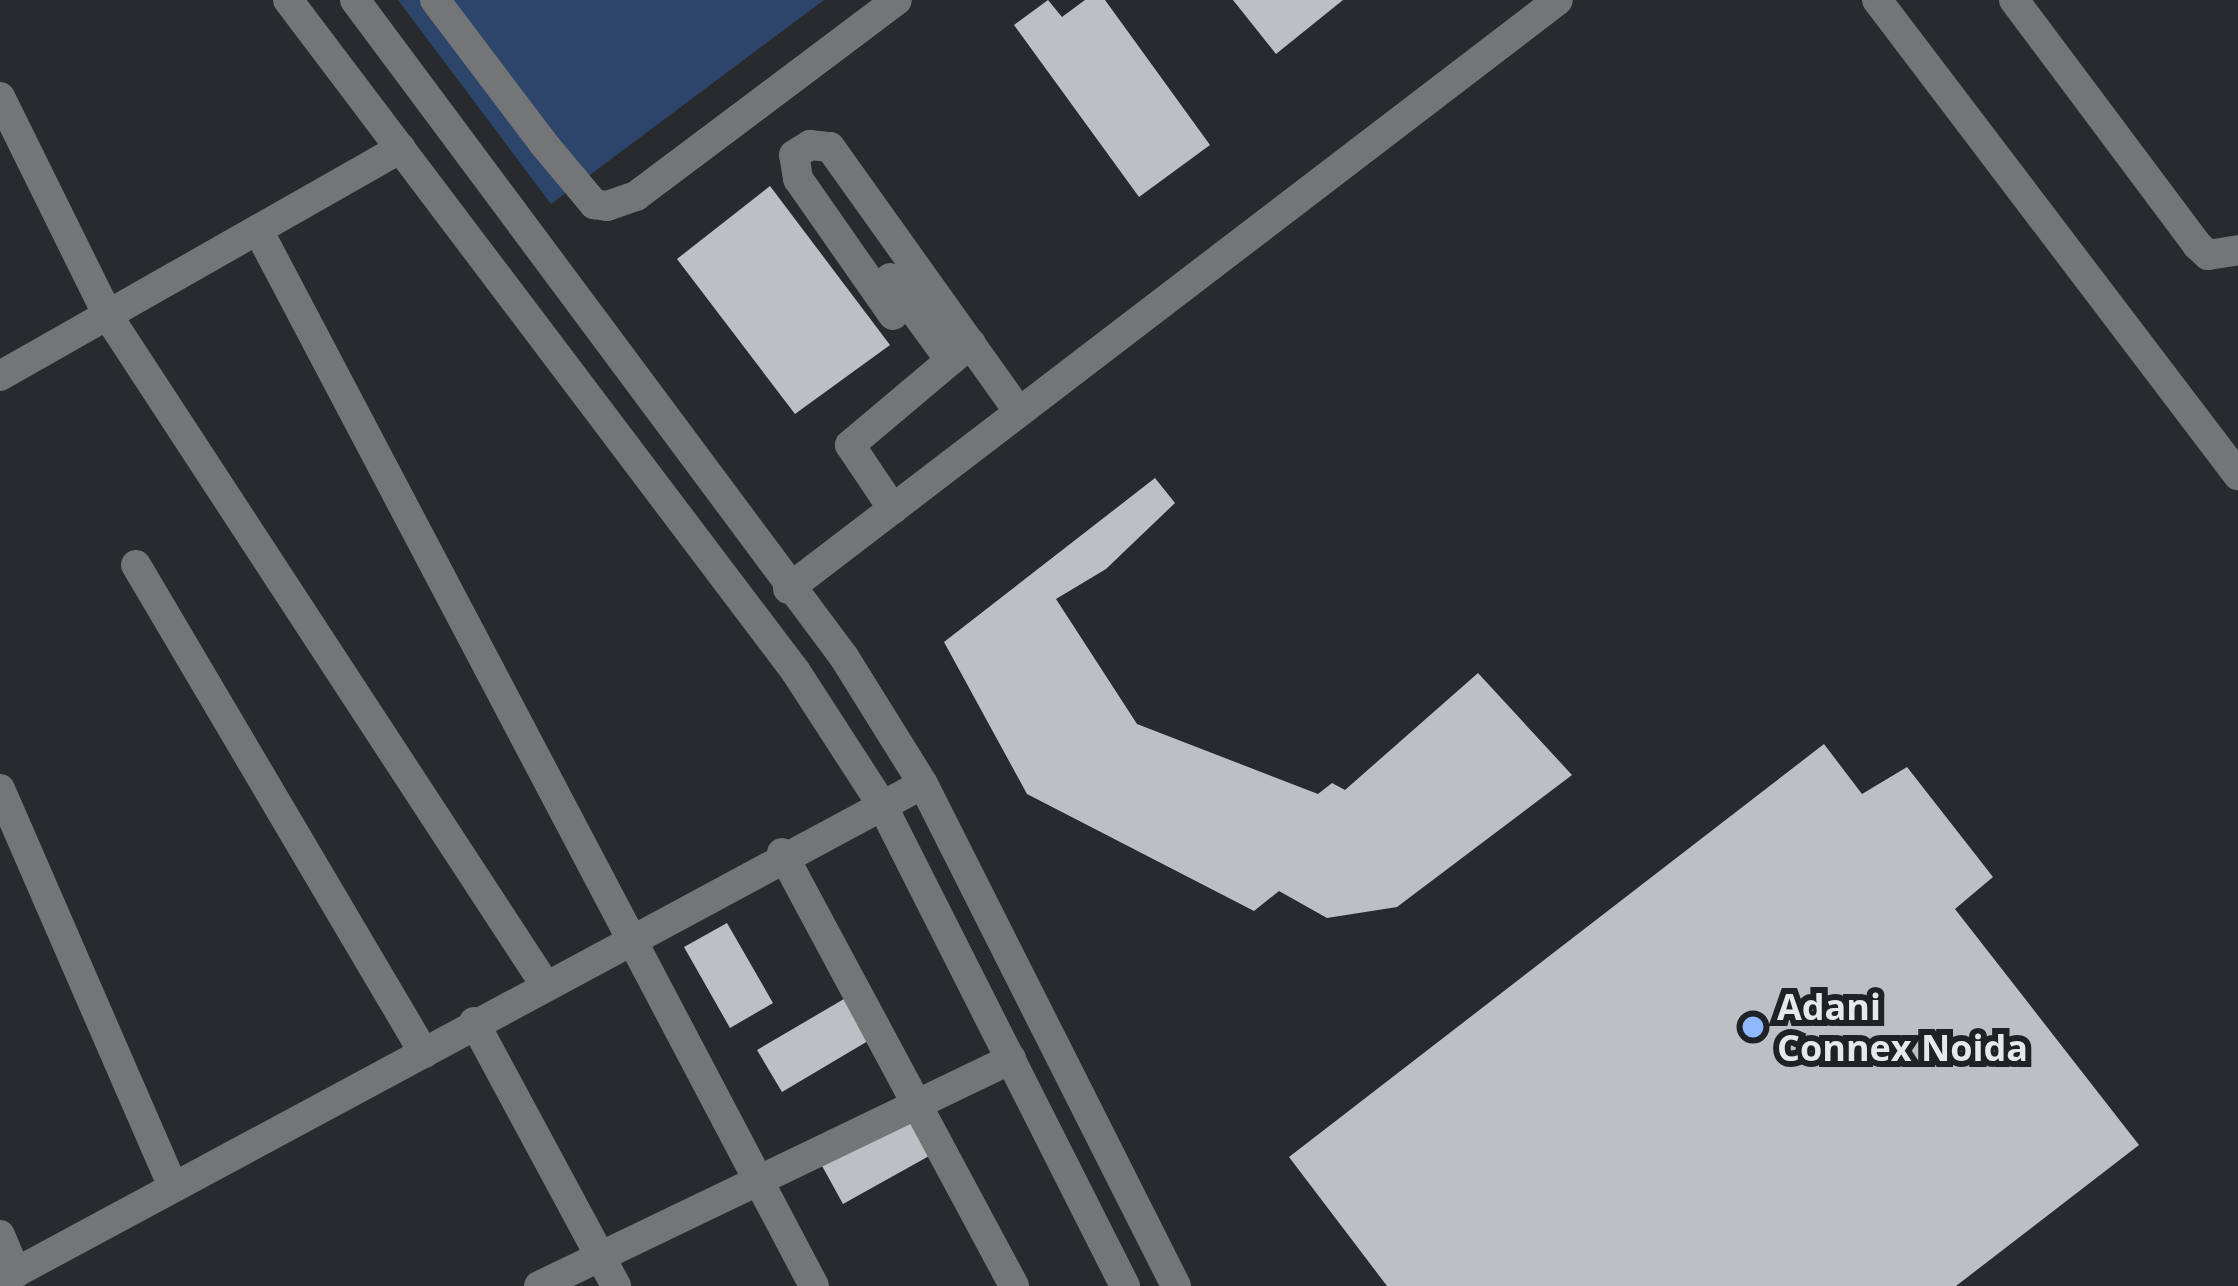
<!DOCTYPE html>
<style>
body{margin:0}
#map{position:relative;width:2238px;height:1286px;overflow:hidden;background:#282a2d;font-family:"Open Sans",sans-serif}
div>[style]{position:absolute}
.green>*{inset:0;background:#2e456b}
.building>*{inset:0;background:#bcbfc3}
.minor>*{height:30px;margin:-15px;padding:0 15px;transform-origin:15px;border-radius:15px;background:#747577}
.dots>*{width:33px;height:33px;translate:-50% -50%;box-sizing:border-box;border:6px solid #1f2124;border-radius:50%}
span{translate:-50% -50%;white-space:nowrap;text-align:center;line-height:1.15;-webkit-text-stroke:12px #1f2124;paint-order:stroke}
.poi-label{font-size:36px;color:#e7e8ea;font-weight:700}
.left{translate:0 -50%;text-align:left}
</style>
<div id="map">
<div class="green">
<i style="clip-path:polygon(398px 0,824px 0,551px 204px)"></i>
</div>
<div class="building">
<i style="clip-path:polygon(1048px 0,1062px 17px,1085px 0,1105px 0,1210px 145px,1139px 197px,1014px 25px)"></i>
<i style="clip-path:polygon(1233px 0,1343px 0,1276px 54px)"></i>
<i style="clip-path:polygon(770px 186px,890px 345px,795px 414px,677px 259px)"></i>
<i style="clip-path:polygon(1155px 478px,1175px 503px,1106px 569px,1056px 599px,1137px 724px,1318px 794px,1332px 783px,1345px 790px,1478px 673px,1572px 775px,1397px 907px,1327px 918px,1279px 891px,1254px 911px,1027px 794px,944px 642px)"></i>
<i style="clip-path:polygon(1824px 744px,1862px 794px,1907px 767px,1993px 877px,1955px 909px,2139px 1145px,1956px 1286px,1387px 1286px,1289px 1157px)"></i>
<i style="clip-path:polygon(727px 923px,773px 1003px,730px 1028px,684px 947px)"></i>
<i style="clip-path:polygon(849px 996px,873px 1038px,782px 1092px,757px 1050px)"></i>
<i style="clip-path:polygon(917px 1111px,938px 1151px,843px 1204px,821px 1164px)"></i>
</div>
<div class="minor">
<i style="left:288px;top:0;width:842px;rotate:52.91deg"></i>
<i style="left:796px;top:672px;width:158px;rotate:57.1deg"></i>
<i style="left:882px;top:805px;width:539px;rotate:63.2deg"></i>
<i style="left:355px;top:0;width:819px;rotate:53.34deg"></i>
<i style="left:844px;top:657px;width:150px;rotate:58.1deg"></i>
<i style="left:923px;top:784px;width:562px;rotate:63.25deg"></i>
<i style="left:435px;top:0;width:179px;rotate:52.9deg"></i>
<i style="left:543px;top:143px;width:80px;rotate:50.1deg"></i>
<i style="left:594px;top:204px;width:13px;rotate:9deg"></i>
<i style="left:607px;top:206px;width:31px;rotate:-19deg"></i>
<i style="left:636px;top:196px;width:326px;rotate:-36.9deg"></i>
<i style="left:1877px;top:0;width:597px;rotate:52.77deg"></i>
<i style="left:2014px;top:0;width:306px;rotate:53.2deg"></i>
<i style="left:2197px;top:245px;width:15px;rotate:42deg"></i>
<i style="left:2208px;top:255px;width:30px;rotate:-9deg"></i>
<i style="left:0;top:97px;width:244px;rotate:63.7deg"></i>
<i style="left:108px;top:316px;width:797px;rotate:56.83deg"></i>
<i style="left:258px;top:230px;width:1193px;rotate:62.23deg"></i>
<i style="left:890px;top:278px;width:102px;rotate:53.8deg"></i>
<i style="left:893px;top:315px;width:166px;rotate:-124.9deg"></i>
<i style="left:798px;top:179px;width:24px;rotate:-99deg"></i>
<i style="left:794px;top:155px;width:19px;rotate:-32deg"></i>
<i style="left:810px;top:145px;width:20px;rotate:6deg"></i>
<i style="left:830px;top:147px;width:325px;rotate:54.5deg"></i>
<i style="left:0;top:376px;width:461px;rotate:-29.6deg"></i>
<i style="left:893px;top:509px;width:77px;rotate:-123.9deg"></i>
<i style="left:850px;top:445px;width:158px;rotate:-40.1deg"></i>
<i style="left:136px;top:565px;width:567px;rotate:59.45deg"></i>
<i style="left:788px;top:589px;width:969px;rotate:-37.41deg"></i>
<i style="left:0;top:789px;width:433px;rotate:66.5deg"></i>
<i style="left:782px;top:853px;width:491px;rotate:61.8deg"></i>
<i style="left:474px;top:1022px;width:300px;rotate:61.7deg"></i>
<i style="left:0;top:1235px;width:41px;rotate:67.2deg"></i>
<i style="left:0;top:1281px;width:1048px;rotate:-28.3deg"></i>
<i style="left:539px;top:1286px;width:524px;rotate:-25.68deg"></i>
</div>
<div class="dots">
<i style="left:1753px;top:1027px;background:#8fb8fd"></i>
</div>
<div class="poi-label">
<span class="left" style="left:1777px;top:1027px">Adani<br>Connex Noida</span>
</div>
</div>
